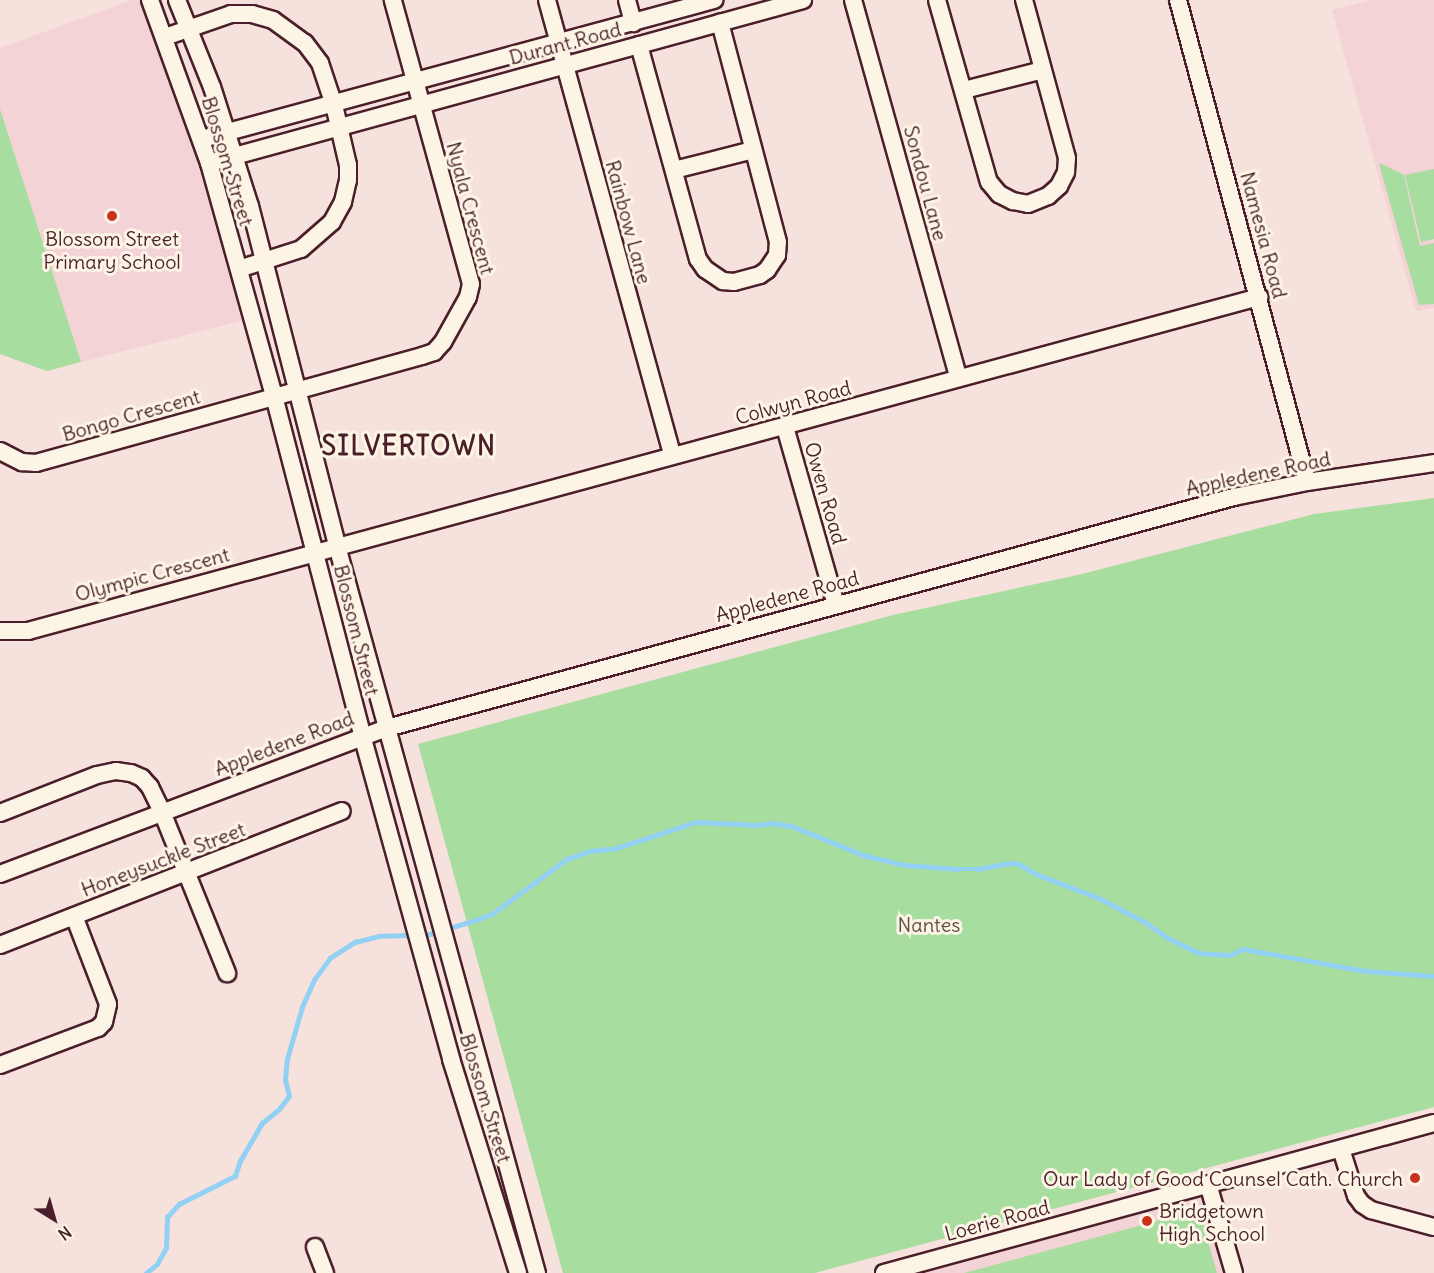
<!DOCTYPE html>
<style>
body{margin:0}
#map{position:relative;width:1434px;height:1273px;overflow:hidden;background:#f7e1dc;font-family:Delius,sans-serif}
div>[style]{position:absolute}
.built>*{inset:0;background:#f3d3d5}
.green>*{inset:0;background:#a8dda0}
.stream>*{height:4.5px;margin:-2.25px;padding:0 2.25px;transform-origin:2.25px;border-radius:2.25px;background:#93d1f4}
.roads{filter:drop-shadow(2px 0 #4a1f2b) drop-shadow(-2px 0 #4a1f2b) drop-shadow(0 2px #4a1f2b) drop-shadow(0 -2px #4a1f2b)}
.minor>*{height:16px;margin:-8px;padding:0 8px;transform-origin:8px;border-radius:8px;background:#fcf5e5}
.dots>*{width:16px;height:16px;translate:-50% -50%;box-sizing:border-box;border:3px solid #fcf5e5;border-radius:50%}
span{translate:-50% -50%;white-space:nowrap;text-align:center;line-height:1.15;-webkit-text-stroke:6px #fcf5e5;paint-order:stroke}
.street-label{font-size:20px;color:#4a1f2b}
.poi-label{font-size:20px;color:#4a1f2b}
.right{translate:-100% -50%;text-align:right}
.left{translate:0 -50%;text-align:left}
.park-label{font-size:20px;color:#624e48}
.district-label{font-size:26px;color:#4a1f2b;font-weight:700;letter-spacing:1.5px}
.north{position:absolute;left:24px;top:1189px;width:60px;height:60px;-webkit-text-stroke:4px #fcf5e5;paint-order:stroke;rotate:143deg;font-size:16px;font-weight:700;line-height:24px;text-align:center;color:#4a1f2b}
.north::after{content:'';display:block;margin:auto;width:21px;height:27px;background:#4a1f2b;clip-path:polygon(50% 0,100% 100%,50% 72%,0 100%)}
</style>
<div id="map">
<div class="built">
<i style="clip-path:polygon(132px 0,150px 0,252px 318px,47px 371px,0 354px,0 48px)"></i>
<i style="clip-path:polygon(1372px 0,1434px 0,1434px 308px,1416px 311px,1332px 10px)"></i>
<i style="clip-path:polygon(1208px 1184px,1234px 1273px,884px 1273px)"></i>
</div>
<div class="green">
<i style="clip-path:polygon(0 109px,81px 362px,47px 371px,0 354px)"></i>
<i style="clip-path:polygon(1380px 163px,1404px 175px,1420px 246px,1434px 243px,1434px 304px,1419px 305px,1379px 164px)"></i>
<i style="clip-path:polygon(1434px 169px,1434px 239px,1421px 242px,1405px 175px)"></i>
<i style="clip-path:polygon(1434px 498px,1434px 1107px,815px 1273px,563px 1273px,418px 744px,893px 615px,1082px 574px,1314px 514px)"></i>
<i style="clip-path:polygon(1190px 1212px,1202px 1220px,1217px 1273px,964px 1273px)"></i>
</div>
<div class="stream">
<i style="left:146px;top:1273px;width:14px;rotate:-39deg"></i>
<i style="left:157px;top:1264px;width:18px;rotate:-61deg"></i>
<i style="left:166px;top:1248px;width:31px;rotate:-88deg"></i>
<i style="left:167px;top:1217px;width:18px;rotate:-47deg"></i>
<i style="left:179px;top:1204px;width:63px;rotate:-26.6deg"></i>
<i style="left:235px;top:1176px;width:16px;rotate:-72deg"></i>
<i style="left:240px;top:1161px;width:44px;rotate:-59.9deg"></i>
<i style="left:262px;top:1123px;width:22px;rotate:-39deg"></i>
<i style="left:279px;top:1109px;width:16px;rotate:-52deg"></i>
<i style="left:289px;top:1096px;width:16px;rotate:-104deg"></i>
<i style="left:285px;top:1080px;width:21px;rotate:-85deg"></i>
<i style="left:287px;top:1059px;width:54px;rotate:-73.9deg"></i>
<i style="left:302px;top:1007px;width:30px;rotate:-66deg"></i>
<i style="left:314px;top:980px;width:27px;rotate:-54deg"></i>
<i style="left:330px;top:958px;width:30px;rotate:-33deg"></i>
<i style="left:355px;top:942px;width:25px;rotate:-14deg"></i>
<i style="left:379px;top:936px;width:51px;rotate:-2.2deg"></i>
<i style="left:430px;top:934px;width:51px;rotate:-17deg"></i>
<i style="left:479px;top:919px;width:14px;rotate:-21deg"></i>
<i style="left:492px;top:914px;width:93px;rotate:-36.3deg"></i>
<i style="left:567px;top:859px;width:24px;rotate:-19deg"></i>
<i style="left:590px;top:851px;width:27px;rotate:-6deg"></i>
<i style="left:617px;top:848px;width:83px;rotate:-18.2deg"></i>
<i style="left:696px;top:822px;width:62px;rotate:2.8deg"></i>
<i style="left:758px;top:825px;width:14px;rotate:-8deg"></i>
<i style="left:772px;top:823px;width:20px;rotate:9deg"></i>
<i style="left:792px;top:826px;width:77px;rotate:22.2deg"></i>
<i style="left:863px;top:855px;width:43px;rotate:13.4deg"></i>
<i style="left:905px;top:865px;width:54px;rotate:4.2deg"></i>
<i style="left:959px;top:869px;width:19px"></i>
<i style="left:978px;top:869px;width:31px;rotate:-11deg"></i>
<i style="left:1008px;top:863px;width:11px;rotate:5deg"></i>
<i style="left:1019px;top:864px;width:17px;rotate:31deg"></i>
<i style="left:1034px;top:873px;width:72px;rotate:21.2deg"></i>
<i style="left:1101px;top:899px;width:50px;rotate:27.6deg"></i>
<i style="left:1145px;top:922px;width:28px;rotate:35deg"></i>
<i style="left:1168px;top:938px;width:34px;rotate:26deg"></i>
<i style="left:1199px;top:953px;width:31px;rotate:4deg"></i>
<i style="left:1230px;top:955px;width:14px;rotate:-25deg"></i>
<i style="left:1243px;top:949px;width:126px;rotate:10.1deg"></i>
<i style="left:1367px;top:971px;width:67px;rotate:4.3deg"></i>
</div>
<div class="roads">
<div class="minor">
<i style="left:150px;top:0;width:173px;rotate:70.1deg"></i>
<i style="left:209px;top:163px;width:242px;rotate:74.4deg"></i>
<i style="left:274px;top:396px;width:350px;rotate:75.4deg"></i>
<i style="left:362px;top:735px;width:336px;rotate:74.6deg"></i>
<i style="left:451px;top:1059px;width:224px;rotate:72.6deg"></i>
<i style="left:177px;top:0;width:94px;rotate:68.1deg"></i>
<i style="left:212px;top:87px;width:125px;rotate:72.3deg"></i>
<i style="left:250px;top:206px;width:351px;rotate:75.6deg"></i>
<i style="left:337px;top:546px;width:754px;rotate:74.62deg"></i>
<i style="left:547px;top:0;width:472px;rotate:74.6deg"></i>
<i style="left:627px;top:0;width:24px;rotate:75deg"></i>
<i style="left:853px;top:0;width:391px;rotate:74.4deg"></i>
<i style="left:937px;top:0;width:189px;rotate:74.1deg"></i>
<i style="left:989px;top:182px;width:16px;rotate:50deg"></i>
<i style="left:999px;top:194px;width:16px;rotate:27deg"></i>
<i style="left:1013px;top:201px;width:15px;rotate:11deg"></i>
<i style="left:1028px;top:204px;width:22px;rotate:-22deg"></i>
<i style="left:1048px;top:196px;width:15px;rotate:-42deg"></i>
<i style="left:1059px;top:186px;width:16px;rotate:-63deg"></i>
<i style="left:1066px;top:172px;width:14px;rotate:-86deg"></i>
<i style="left:1067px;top:158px;width:164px;rotate:-105.2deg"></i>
<i style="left:1178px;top:0;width:499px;rotate:75deg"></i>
<i style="left:165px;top:37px;width:70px;rotate:-19.2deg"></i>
<i style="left:231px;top:14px;width:21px"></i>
<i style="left:252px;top:14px;width:22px;rotate:16deg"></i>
<i style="left:273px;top:20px;width:39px;rotate:36deg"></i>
<i style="left:305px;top:43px;width:25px;rotate:53deg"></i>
<i style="left:320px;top:63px;width:44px;rotate:71.6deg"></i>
<i style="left:334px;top:105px;width:62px;rotate:76.9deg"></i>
<i style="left:348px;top:165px;width:15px;rotate:90deg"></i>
<i style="left:348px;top:180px;width:23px;rotate:103deg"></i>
<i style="left:343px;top:202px;width:23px;rotate:119deg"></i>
<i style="left:332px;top:222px;width:41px;rotate:138.9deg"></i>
<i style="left:301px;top:249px;width:65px;rotate:162.1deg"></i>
<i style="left:639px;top:45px;width:222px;rotate:74.6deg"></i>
<i style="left:698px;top:259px;width:12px;rotate:55deg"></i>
<i style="left:705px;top:269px;width:22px;rotate:34deg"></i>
<i style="left:723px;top:281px;width:11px;rotate:5deg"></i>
<i style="left:734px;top:282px;width:27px;rotate:-15deg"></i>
<i style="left:760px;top:275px;width:9px;rotate:-36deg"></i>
<i style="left:767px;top:270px;width:18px;rotate:-56deg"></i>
<i style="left:777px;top:255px;width:13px;rotate:-86deg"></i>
<i style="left:778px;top:242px;width:227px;rotate:-104.8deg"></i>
<i style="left:964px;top:90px;width:81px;rotate:-14.2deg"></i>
<i style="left:202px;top:139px;width:531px;rotate:-15.19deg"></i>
<i style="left:209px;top:163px;width:616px;rotate:-15.34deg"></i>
<i style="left:674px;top:170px;width:81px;rotate:-14.2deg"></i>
<i style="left:785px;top:427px;width:185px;rotate:74deg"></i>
<i style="left:0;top:451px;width:25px;rotate:27deg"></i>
<i style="left:22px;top:462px;width:14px;rotate:4deg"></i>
<i style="left:36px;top:463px;width:401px;rotate:-15.5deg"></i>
<i style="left:422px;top:356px;width:13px;rotate:-18deg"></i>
<i style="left:434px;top:352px;width:13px;rotate:-48deg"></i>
<i style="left:443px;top:342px;width:51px;rotate:-60.9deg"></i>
<i style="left:468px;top:297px;width:13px;rotate:-77deg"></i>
<i style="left:471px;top:284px;width:295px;rotate:-105.4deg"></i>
<i style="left:0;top:631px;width:28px"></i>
<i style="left:28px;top:631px;width:1276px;rotate:-15.18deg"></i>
<i style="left:0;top:813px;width:104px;rotate:-21.4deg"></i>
<i style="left:97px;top:775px;width:19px;rotate:-12deg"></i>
<i style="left:116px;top:771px;width:15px;rotate:8deg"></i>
<i style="left:131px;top:773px;width:12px;rotate:24deg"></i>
<i style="left:142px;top:778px;width:12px;rotate:48deg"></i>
<i style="left:150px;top:787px;width:28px;rotate:64deg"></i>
<i style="left:162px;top:812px;width:174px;rotate:68deg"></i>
<i style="left:0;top:874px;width:414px;rotate:-20.7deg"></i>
<i style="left:387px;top:728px;width:878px;rotate:-15.26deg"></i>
<i style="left:1234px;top:497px;width:75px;rotate:-11.6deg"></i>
<i style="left:1307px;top:482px;width:128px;rotate:-8.5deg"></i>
<i style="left:0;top:945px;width:367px;rotate:-21.4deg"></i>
<i style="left:0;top:1065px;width:105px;rotate:-20.7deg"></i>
<i style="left:98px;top:1028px;width:8px;rotate:-45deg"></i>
<i style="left:104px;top:1022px;width:18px;rotate:-77deg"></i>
<i style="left:108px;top:1004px;width:94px;rotate:-111.1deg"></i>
<i style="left:1341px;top:1149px;width:49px;rotate:72.3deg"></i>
<i style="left:1356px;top:1196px;width:10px;rotate:53deg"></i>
<i style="left:1362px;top:1204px;width:11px;rotate:34deg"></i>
<i style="left:1371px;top:1210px;width:65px;rotate:15.1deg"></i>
<i style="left:1208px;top:1184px;width:93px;rotate:73.7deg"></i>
<i style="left:315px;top:1247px;width:28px;rotate:69deg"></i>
<i style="left:884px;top:1273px;width:570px;rotate:-15.26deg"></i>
</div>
</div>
<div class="dots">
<i style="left:112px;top:216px;background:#c8321e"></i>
<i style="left:1415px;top:1178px;background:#c8321e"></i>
<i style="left:1147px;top:1221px;background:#c8321e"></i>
</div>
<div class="street-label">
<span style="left:565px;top:43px;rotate:-15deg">Durant Road</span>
<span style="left:228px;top:161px;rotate:73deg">Blossom Street</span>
<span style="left:926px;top:183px;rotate:75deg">Sondou Lane</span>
<span style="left:471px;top:208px;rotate:75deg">Nyala Crescent</span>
<span style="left:629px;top:222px;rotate:75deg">Rainbow Lane</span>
<span style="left:1264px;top:235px;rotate:75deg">Namesia Road</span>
<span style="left:793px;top:402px;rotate:-15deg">Colwyn Road</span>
<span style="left:131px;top:415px;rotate:-16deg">Bongo Crescent</span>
<span style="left:1258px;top:473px;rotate:-12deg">Appledene Road</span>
<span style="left:826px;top:493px;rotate:74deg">Owen Road</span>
<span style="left:152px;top:574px;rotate:-15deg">Olympic Crescent</span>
<span style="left:787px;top:596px;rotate:-15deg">Appledene Road</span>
<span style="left:357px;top:630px;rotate:76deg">Blossom Street</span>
<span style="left:284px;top:743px;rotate:-21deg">Appledene Road</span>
<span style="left:163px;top:859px;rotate:-21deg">Honeysuckle Street</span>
<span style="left:486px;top:1098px;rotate:73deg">Blossom Street</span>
<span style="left:997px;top:1220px;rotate:-15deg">Loerie Road</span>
</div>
<div class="poi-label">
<span style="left:112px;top:250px">Blossom Street<br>Primary School</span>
<span class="right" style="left:1403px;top:1178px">Our Lady of Good Counsel Cath. Church</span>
<span class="left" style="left:1159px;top:1222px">Bridgetown<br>High School</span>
</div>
<div class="park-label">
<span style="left:929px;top:924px">Nantes</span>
</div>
<div class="district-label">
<span style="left:409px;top:446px">SILVERTOWN</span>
</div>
<div class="north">N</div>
</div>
